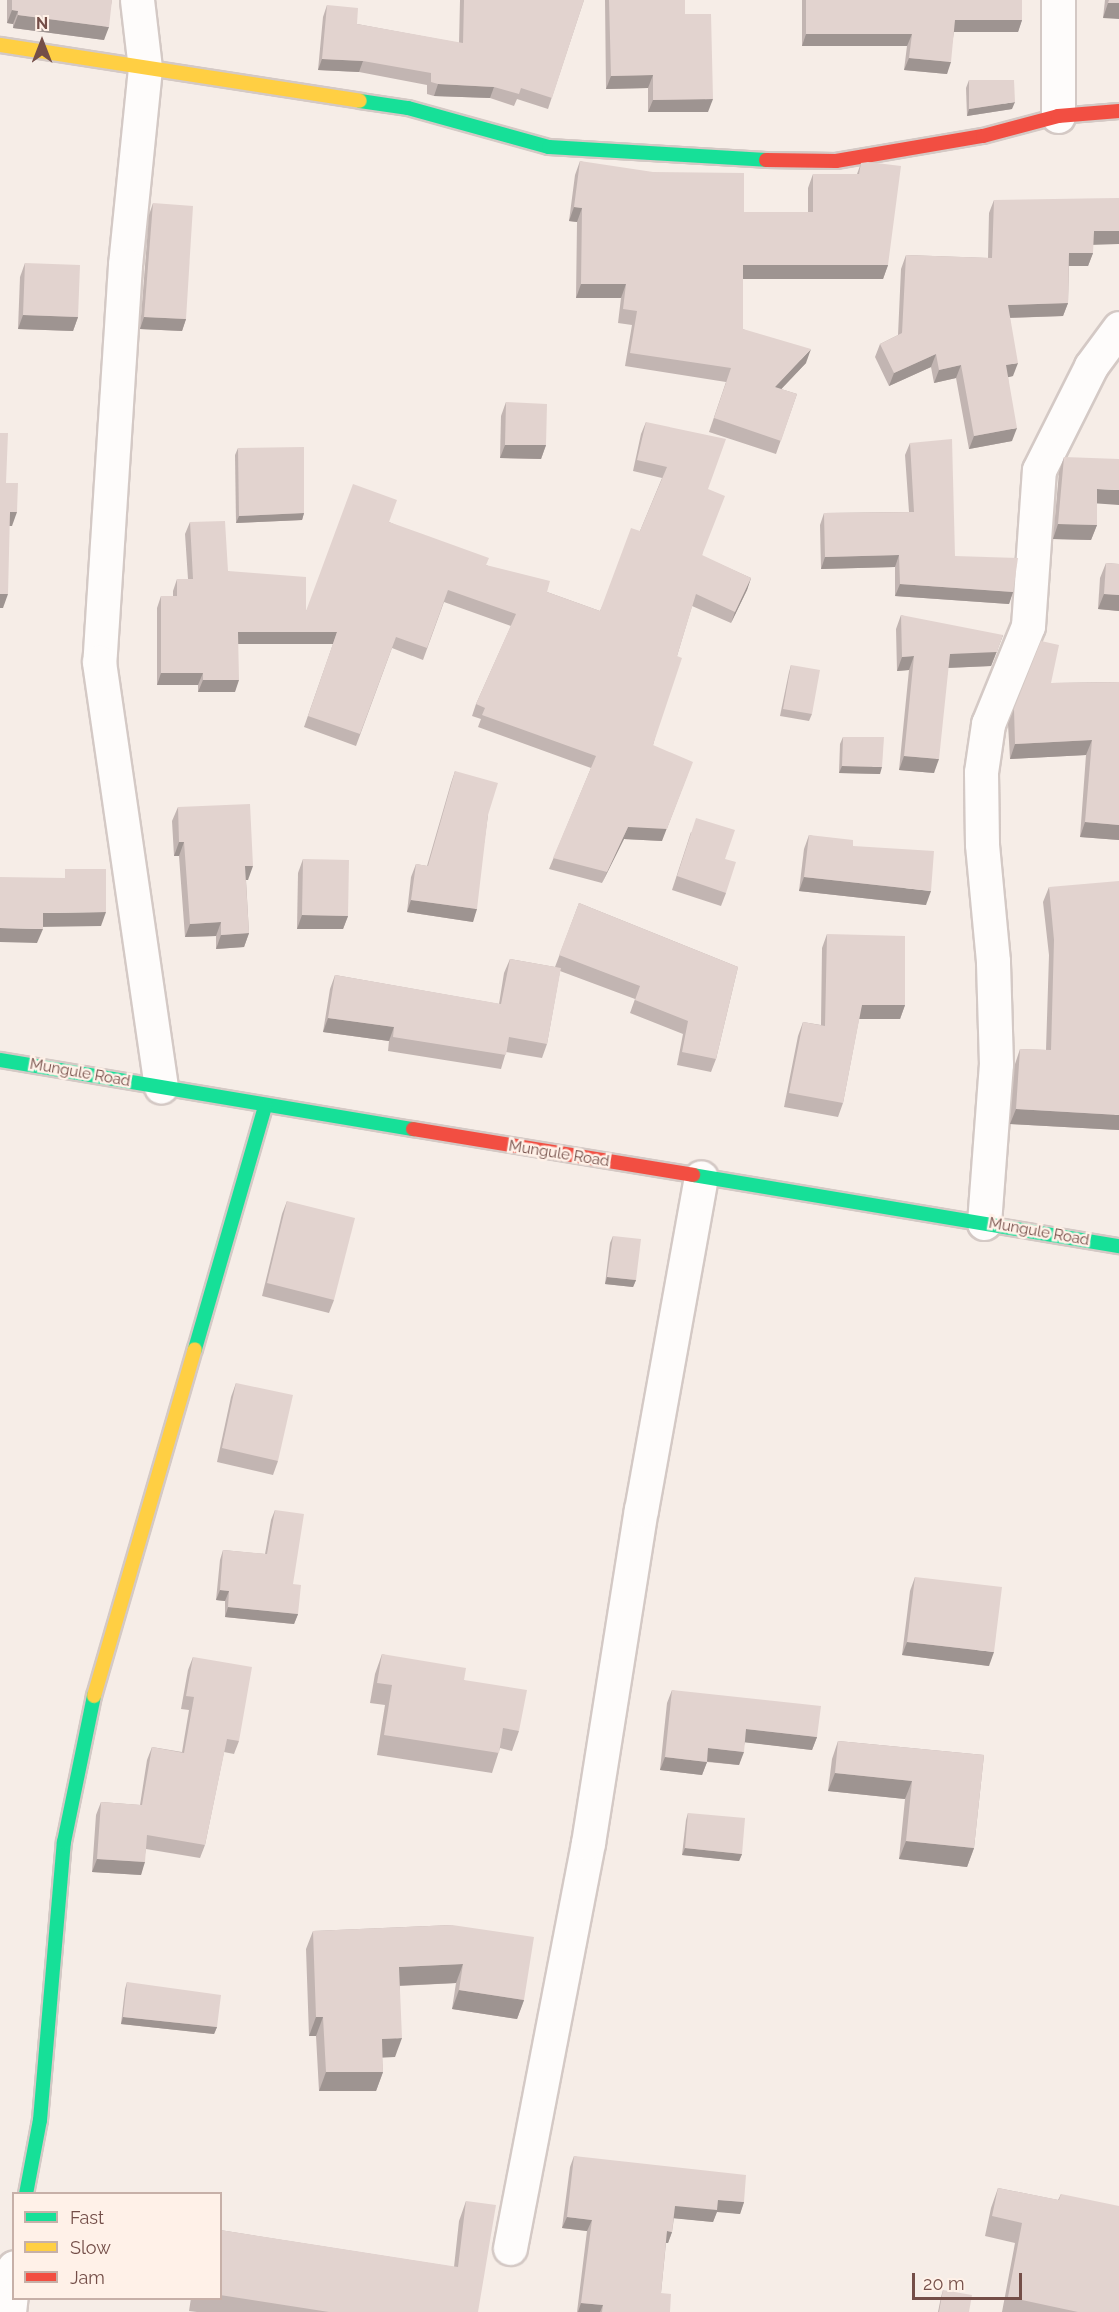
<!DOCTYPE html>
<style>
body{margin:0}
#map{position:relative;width:1119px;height:2312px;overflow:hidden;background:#f6ede7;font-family:Raleway,sans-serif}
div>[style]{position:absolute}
.roads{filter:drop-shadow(2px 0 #d4c9c5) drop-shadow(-2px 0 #d4c9c5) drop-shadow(0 2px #d4c9c5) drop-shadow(0 -2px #d4c9c5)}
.street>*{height:33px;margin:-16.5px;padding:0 16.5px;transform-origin:16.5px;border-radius:16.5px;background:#fefcfb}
.fast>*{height:14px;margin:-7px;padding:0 7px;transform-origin:7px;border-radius:7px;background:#16e098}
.slow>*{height:14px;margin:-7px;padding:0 7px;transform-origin:7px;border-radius:7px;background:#ffcf43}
.jam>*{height:14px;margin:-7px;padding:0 7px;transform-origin:7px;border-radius:7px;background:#f24e42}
.wall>*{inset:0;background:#c2b5b2}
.shaded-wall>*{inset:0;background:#9e9491}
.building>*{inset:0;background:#e2d3cf}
span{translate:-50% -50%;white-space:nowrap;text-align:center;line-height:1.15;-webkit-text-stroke:5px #fff1e8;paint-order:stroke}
.street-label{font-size:15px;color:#744e48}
.legend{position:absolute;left:12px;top:2192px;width:210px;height:108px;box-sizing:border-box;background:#fff1e8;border:2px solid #c7b0a8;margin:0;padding:8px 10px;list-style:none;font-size:18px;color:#744e48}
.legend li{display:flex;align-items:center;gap:12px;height:30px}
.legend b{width:30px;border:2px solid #c7b0a8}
.north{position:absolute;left:12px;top:12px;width:60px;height:60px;-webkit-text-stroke:4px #fff1e8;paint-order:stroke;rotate:0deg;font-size:16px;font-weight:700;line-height:24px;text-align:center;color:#744e48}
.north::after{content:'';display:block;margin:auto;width:21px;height:27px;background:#744e48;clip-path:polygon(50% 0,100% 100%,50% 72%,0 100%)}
.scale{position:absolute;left:912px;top:2273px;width:110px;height:27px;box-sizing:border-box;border:3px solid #744e48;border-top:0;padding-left:8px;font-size:18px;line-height:21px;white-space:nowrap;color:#744e48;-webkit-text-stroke:4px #fff1e8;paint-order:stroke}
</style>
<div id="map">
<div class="roads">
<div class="street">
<i style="left:137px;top:0;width:68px;rotate:83.3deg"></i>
<i style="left:145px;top:68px;width:198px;rotate:95.8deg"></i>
<i style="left:125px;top:265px;width:398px;rotate:93.7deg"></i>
<i style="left:99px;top:662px;width:429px;rotate:81.7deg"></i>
<i style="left:1058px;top:116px;width:116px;rotate:-90deg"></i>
<i style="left:984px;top:1223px;width:159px;rotate:-85.7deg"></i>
<i style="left:996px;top:1064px;width:103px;rotate:-91.7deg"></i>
<i style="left:993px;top:961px;width:118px;rotate:-95.4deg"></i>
<i style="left:982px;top:844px;width:72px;rotate:-90.8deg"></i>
<i style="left:981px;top:772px;width:49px;rotate:-81.7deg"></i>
<i style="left:988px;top:724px;width:106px;rotate:-67.8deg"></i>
<i style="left:1028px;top:626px;width:156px;rotate:-86deg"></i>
<i style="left:1039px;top:470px;width:116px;rotate:-63.4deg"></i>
<i style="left:1091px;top:366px;width:47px;rotate:-53.6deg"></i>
<i style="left:510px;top:2248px;width:412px;rotate:-79.1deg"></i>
<i style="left:588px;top:1843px;width:337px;rotate:-81deg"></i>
<i style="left:641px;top:1510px;width:338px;rotate:-79.8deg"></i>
<i style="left:9px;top:2312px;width:45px;rotate:-83.7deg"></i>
</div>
<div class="fast">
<i style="left:360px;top:101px;width:49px;rotate:8.3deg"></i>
<i style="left:408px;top:108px;width:146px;rotate:15.5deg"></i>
<i style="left:549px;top:147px;width:217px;rotate:3.4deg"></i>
<i style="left:0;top:1060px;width:419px;rotate:9.5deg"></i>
<i style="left:693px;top:1175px;width:432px;rotate:9.5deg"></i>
<i style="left:195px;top:1349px;width:253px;rotate:-73.9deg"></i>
<i style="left:26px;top:2194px;width:75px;rotate:-79.3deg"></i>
<i style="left:40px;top:2120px;width:279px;rotate:-85.1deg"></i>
<i style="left:64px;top:1842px;width:149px;rotate:-78.4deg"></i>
</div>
<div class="slow">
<i style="left:0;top:45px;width:364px;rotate:8.8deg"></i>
<i style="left:94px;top:1696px;width:361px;rotate:-73.8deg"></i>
</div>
<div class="jam">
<i style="left:766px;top:160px;width:70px;rotate:0.8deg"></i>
<i style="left:836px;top:161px;width:149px;rotate:-9.7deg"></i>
<i style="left:983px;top:136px;width:78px;rotate:-14.9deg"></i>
<i style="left:1058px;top:116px;width:61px;rotate:-4.7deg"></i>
<i style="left:413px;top:1129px;width:284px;rotate:9.3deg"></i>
</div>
</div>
<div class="wall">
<i style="clip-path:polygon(7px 0,112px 0,104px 40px,13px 28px,13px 24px,7px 23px)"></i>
<i style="clip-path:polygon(460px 0,584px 0,548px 109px,517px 99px,514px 106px,490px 98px,434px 96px,427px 94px,427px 85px,359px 72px,318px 70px,323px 17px,327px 5px,357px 24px,459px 43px)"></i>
<i style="clip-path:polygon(605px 0,685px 0,685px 14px,708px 112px,648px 112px,648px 88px,606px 89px)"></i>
<i style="clip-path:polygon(802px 0,1022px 0,1022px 20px,1018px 32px,954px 32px,947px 74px,904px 70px,907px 46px,802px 46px)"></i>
<i style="clip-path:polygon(1105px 0,1119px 0,1103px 18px)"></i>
<i style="clip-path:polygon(969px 80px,1012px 109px,967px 116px,966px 88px)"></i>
<i style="clip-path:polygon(580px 161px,744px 212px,808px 212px,808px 188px,813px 174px,857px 174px,861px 163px,888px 265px,883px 279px,743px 279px,743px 329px,806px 363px,781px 389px,797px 394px,776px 454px,709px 432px,726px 382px,625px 366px,632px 325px,618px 323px,621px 298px,576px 298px,577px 222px,569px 221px,575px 175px)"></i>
<i style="clip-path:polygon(994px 200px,1093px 245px,1093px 253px,1088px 266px,1069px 266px,1068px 303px,1063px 316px,1010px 318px,1013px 376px,1008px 377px,1012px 441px,969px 449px,956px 378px,934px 383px,931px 367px,889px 386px,875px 357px,880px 344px,898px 335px,901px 269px,906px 255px,988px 258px,989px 213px)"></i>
<i style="clip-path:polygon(153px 203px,186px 319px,182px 331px,140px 329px,149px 215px)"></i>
<i style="clip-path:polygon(25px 263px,78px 317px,73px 331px,18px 329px,20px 277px)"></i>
<i style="clip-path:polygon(506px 402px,546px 445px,541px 459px,500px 458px,501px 416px)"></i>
<i style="clip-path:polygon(646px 422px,708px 489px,702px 556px,751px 578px,747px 590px,731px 623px,692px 606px,677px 656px,653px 745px,662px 841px,624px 839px,602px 883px,549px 869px,591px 768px,478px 727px,481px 719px,472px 716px,476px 704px,511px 626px,444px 602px,423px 660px,392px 648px,356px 746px,304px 727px,333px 644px,238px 644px,235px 692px,198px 692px,198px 685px,157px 685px,157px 608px,161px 596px,173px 596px,173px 591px,177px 579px,188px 579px,185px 534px,190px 522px,228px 571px,306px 611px,389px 522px,547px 592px,600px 611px,640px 531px,662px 478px,633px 471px,641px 434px)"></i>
<i style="clip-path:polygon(910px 443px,955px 556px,1013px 592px,1009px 604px,895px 596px,895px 567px,821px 569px,820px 525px,824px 513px,909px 512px,905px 455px)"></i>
<i style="clip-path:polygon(238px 448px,304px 513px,302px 520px,236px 523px,235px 455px)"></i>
<i style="clip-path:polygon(1064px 457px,1097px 504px,1097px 525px,1091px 540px,1053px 539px,1059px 472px)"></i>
<i style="clip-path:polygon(1106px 563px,1119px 564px,1119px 611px,1098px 609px,1100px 578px)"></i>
<i style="clip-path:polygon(901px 615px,998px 649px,991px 666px,948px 668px,934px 773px,899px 770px,909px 670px,897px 671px,896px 629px)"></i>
<i style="clip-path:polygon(791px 665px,812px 714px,809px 721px,780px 716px,789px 672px)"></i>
<i style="clip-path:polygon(1119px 682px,1119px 840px,1080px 837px,1086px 755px,1010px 759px,1008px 724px,1014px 709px,1051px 683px)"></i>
<i style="clip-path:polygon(843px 737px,880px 774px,839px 773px,840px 744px)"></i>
<i style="clip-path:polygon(455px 771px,488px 815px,473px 922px,407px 912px,411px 877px,416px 864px,427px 866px,451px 783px)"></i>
<i style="clip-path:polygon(178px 807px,248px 880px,246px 880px,249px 933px,244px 947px,216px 949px,216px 936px,185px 937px,179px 856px,174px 856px,172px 821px)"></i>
<i style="clip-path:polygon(691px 832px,725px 859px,726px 893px,721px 906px,672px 890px)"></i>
<i style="clip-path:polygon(809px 835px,853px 846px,926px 905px,799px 891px,804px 849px)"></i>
<i style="clip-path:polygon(303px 859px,348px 916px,343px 929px,297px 929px,298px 873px)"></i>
<i style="clip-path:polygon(1049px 887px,1119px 1130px,1010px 1124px,1015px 1064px,1020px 1049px,1046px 1050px,1049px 955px,1043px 902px)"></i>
<i style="clip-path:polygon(579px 903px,738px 967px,716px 1059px,711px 1072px,677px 1065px,683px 1034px,630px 1013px,635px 999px,560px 971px,547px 1044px,542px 1058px,506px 1052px,501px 1069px,388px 1051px,389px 1041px,323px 1032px,330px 989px,335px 975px,499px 1004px,504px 973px,510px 959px,555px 967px)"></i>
<i style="clip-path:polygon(827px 934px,905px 1005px,900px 1019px,859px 1019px,843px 1103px,838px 1117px,784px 1107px,798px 1036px,803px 1022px,821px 1025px,822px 948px)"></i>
<i style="clip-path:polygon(287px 1201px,334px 1300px,329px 1313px,262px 1296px,282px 1214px)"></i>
<i style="clip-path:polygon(613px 1236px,636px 1280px,633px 1287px,605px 1284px,610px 1243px)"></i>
<i style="clip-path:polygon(236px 1383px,278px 1461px,273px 1475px,217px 1462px,231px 1397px)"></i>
<i style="clip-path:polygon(275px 1510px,298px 1614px,294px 1624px,225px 1617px,225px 1601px,216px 1600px,220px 1560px,223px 1550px,265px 1554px,271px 1520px)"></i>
<i style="clip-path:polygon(915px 1577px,989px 1666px,902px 1655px,910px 1591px)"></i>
<i style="clip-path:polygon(382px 1654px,464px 1680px,519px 1731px,512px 1751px,500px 1748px,492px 1773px,377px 1755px,385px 1705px,370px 1703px,375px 1674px)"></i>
<i style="clip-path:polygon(193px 1657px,239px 1741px,234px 1754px,224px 1752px,205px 1845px,200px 1858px,146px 1849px,141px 1875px,92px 1872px,96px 1815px,101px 1802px,140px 1805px,147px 1760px,152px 1747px,182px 1752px,189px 1710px,181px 1709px,188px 1670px)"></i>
<i style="clip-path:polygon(672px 1690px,817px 1737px,812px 1750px,745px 1742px,739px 1765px,707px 1762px,702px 1775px,660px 1770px,667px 1703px)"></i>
<i style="clip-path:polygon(838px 1741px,984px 1755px,974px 1848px,967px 1867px,899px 1859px,905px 1799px,828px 1791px,832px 1759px)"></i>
<i style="clip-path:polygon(688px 1813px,742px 1854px,739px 1861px,682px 1855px,686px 1820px)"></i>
<i style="clip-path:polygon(452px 1925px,524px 2000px,517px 2019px,452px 2009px,456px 1983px,400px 1986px,395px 2057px,382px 2057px,383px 2072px,376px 2091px,319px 2091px,316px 2036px,309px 2036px,306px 1949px,313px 1931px)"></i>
<i style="clip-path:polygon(127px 1982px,217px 2027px,214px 2034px,121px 2024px,125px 1989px)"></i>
<i style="clip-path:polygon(574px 2156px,744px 2202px,740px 2214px,717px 2211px,713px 2222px,674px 2218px,672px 2232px,668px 2243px,666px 2243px,661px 2293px,670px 2312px,577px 2312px,587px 2231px,562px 2228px,570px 2167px)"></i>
<i style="clip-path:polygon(998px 2188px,1058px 2200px,1061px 2194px,1119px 2312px,1002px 2312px,1015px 2243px,985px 2236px,991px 2208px)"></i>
<i style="clip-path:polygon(466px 2201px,478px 2312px,197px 2312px,189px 2311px,191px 2298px,220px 2298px,220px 2230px,454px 2267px,459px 2221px)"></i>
<i style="clip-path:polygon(943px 2290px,969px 2312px,938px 2312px,941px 2297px)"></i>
</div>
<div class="shaded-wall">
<i style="clip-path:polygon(1108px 3px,1119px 3px,1119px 19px,1103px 18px)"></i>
<i style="clip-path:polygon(12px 10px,18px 11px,13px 24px,7px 23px)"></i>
<i style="clip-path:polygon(18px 15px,109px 27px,104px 40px,13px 28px)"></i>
<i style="clip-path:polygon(955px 20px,1022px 20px,1018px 32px,951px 32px)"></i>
<i style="clip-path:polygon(806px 34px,912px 34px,907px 46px,802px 46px)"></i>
<i style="clip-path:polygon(909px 58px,951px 62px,947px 74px,904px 70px)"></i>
<i style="clip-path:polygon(322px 59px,363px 61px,359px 72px,318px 70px)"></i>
<i style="clip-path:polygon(653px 75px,648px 88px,606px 89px,611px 76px)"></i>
<i style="clip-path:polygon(438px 84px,494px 87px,490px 98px,434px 96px)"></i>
<i style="clip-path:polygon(713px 99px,708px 112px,648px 112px,653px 100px)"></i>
<i style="clip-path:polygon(1015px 102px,1012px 109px,967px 116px,969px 109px)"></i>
<i style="clip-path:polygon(574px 207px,582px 208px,577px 222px,569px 221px)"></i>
<i style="clip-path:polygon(1094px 231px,1119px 231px,1119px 244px,1089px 245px)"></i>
<i style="clip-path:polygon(1069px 253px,1093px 253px,1088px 266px,1065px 266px)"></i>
<i style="clip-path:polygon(743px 265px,888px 265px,883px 279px,738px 279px)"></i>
<i style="clip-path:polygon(581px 284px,626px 284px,621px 298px,576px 298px)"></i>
<i style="clip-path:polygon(1068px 303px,1063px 316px,1003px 318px,1008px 305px)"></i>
<i style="clip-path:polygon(23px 315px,78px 317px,73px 331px,18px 329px)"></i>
<i style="clip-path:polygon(144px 317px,186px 319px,182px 331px,140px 329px)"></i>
<i style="clip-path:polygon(811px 349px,806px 363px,770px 401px,775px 387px)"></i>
<i style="clip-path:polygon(936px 354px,931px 367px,889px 386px,894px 373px)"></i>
<i style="clip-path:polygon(1018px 363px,1013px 376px,1001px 379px,1006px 365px)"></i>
<i style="clip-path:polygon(961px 365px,956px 378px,934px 383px,939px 370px)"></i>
<i style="clip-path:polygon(1017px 428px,1012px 441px,969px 449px,974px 436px)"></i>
<i style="clip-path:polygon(505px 445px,546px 445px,541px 459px,500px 458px)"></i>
<i style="clip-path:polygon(1097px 489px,1119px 490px,1119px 505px,1091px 503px)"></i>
<i style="clip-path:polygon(10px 512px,17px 512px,12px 526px,5px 526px)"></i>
<i style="clip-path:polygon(304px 513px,302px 520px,236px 523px,239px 516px)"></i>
<i style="clip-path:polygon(1058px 524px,1097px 525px,1091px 540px,1053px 539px)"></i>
<i style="clip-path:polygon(899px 555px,895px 567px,821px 569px,825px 557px)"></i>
<i style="clip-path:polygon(751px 578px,747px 590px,731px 623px,735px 612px)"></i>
<i style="clip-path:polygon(900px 584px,1013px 592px,1009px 604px,895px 596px)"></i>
<i style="clip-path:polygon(0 594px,8px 594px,3px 608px,0 608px)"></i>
<i style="clip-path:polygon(1104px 594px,1119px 595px,1119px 611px,1098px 609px)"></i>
<i style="clip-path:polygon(238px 632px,337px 632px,333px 644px,234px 644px)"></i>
<i style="clip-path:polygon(1003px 635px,991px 666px,945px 668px,950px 654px)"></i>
<i style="clip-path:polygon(914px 656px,909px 670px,897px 671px,902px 657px)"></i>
<i style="clip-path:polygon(161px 673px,203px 673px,198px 685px,157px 685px)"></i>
<i style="clip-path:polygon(203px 680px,239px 680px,235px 692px,198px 692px)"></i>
<i style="clip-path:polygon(1092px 740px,1086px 755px,1010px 759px,1015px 744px)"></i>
<i style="clip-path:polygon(904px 756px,939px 759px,934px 773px,899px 770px)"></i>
<i style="clip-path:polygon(842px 766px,882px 767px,880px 774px,839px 773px)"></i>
<i style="clip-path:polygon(688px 773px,662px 841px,624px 839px,602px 883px,607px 872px,628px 827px)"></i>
<i style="clip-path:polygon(1085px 822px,1119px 825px,1119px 840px,1080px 837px)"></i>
<i style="clip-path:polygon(179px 842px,184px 842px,179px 856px,174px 856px)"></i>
<i style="clip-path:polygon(245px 866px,253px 866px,248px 880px,240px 880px)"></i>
<i style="clip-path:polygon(804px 877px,931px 891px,926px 905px,799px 891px)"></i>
<i style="clip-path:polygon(411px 900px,477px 909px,473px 922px,407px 912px)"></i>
<i style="clip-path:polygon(106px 912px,101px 926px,38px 927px,43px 913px)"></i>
<i style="clip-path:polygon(302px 915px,348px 916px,343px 929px,297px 929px)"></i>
<i style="clip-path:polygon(221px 922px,216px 936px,185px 937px,190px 924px)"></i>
<i style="clip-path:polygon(0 928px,43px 929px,37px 943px,0 942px)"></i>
<i style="clip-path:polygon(249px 933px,244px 947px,216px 949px,221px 935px)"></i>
<i style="clip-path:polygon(862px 1005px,905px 1005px,900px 1019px,857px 1019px)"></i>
<i style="clip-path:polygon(328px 1018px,394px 1027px,389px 1041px,323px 1032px)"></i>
<i style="clip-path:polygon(1016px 1109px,1119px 1115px,1119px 1130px,1010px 1124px)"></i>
<i style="clip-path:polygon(607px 1277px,636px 1280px,633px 1287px,605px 1284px)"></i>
<i style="clip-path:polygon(220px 1590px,229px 1591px,225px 1601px,216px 1600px)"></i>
<i style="clip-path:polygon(228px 1607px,298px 1614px,294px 1624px,225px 1617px)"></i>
<i style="clip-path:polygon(907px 1642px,994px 1652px,989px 1666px,902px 1655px)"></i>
<i style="clip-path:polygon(746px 1729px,817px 1737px,812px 1750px,742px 1742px)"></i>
<i style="clip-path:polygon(708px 1748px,744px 1752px,739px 1765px,703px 1761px)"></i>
<i style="clip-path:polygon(665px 1757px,707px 1762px,702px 1775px,660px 1770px)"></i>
<i style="clip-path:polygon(835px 1773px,912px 1781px,905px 1799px,828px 1791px)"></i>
<i style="clip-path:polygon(906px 1841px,974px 1848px,967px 1867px,899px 1859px)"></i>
<i style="clip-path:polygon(685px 1848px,742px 1854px,739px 1861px,682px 1855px)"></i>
<i style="clip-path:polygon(97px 1859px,145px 1862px,141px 1875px,92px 1872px)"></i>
<i style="clip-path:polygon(463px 1964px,456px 1983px,392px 1986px,399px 1967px)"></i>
<i style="clip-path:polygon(459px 1990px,524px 2000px,517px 2019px,452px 2009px)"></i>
<i style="clip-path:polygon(123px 2017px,217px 2027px,214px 2034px,121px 2024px)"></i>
<i style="clip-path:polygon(316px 2017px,323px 2017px,316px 2036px,309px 2036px)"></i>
<i style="clip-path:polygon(402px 2038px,395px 2057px,375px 2058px,382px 2039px)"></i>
<i style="clip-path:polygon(326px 2072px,383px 2072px,376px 2091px,319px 2091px)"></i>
<i style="clip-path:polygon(718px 2200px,744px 2202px,740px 2214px,717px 2212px,713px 2222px,671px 2218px,675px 2206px)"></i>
<i style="clip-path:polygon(567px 2217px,592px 2220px,587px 2231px,562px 2228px)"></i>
<i style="clip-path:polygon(667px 2231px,672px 2232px,668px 2243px,663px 2243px)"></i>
<i style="clip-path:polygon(581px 2303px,603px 2305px,600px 2312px,578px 2312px)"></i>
</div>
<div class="building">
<i style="clip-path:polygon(12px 0,112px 0,109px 27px,18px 15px,18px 11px,12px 10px)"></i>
<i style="clip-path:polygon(464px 0,584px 0,552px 98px,521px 88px,519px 94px,494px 87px,438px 84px,431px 82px,431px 73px,363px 61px,322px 59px,327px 5px,358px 8px,357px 24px,463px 43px)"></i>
<i style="clip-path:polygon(609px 0,685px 0,685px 14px,711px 14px,713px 99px,653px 100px,653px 75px,611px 76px)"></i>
<i style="clip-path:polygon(806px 0,1022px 0,1022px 20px,955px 20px,951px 62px,909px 58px,912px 34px,806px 34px)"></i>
<i style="clip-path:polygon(1109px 0,1119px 0,1119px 3px,1108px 3px)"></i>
<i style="clip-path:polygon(969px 80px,1014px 80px,1015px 102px,969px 109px)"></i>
<i style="clip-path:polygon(580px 161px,653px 172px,744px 173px,744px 212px,813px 212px,813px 174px,859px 174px,861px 163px,868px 162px,901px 166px,888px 265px,743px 265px,743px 329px,811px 349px,775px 387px,797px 394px,781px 441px,714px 418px,731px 368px,630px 353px,637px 311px,623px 309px,626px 284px,581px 284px,582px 208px,574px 207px)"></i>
<i style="clip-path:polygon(1119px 198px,1119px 231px,1094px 231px,1093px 253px,1069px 253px,1068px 303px,1008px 305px,1018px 363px,1006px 365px,1017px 428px,974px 436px,961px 365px,939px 370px,936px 354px,894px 373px,880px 344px,902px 333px,906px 255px,992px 258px,994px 200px)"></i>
<i style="clip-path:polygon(153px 203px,193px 206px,186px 319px,144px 317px)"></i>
<i style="clip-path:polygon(25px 263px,80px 265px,78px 317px,23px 315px)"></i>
<i style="clip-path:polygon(506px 402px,547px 404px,546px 445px,505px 445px)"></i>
<i style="clip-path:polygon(646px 422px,726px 439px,708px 489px,725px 496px,702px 555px,751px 578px,735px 612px,696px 594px,677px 656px,682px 658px,653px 745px,693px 762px,667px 829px,628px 827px,607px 872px,553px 858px,596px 756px,482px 715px,485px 708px,476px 704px,516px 614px,448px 590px,427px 648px,396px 637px,360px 734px,308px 716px,337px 632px,238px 632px,239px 680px,203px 680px,203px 673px,161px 673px,161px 596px,177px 596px,177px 579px,193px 579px,190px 522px,225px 521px,228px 571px,306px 577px,306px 611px,353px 484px,397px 500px,389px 522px,489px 558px,486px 565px,550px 581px,547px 592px,600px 611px,631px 528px,640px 531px,667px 467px,637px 460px)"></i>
<i style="clip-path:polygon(0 433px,8px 433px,6px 483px,18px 483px,17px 512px,10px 512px,8px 594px,0 594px)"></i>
<i style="clip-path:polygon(952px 439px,955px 556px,1018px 558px,1013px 592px,900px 584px,899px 555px,825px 557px,824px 513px,914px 512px,910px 443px)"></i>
<i style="clip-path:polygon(304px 447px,304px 513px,239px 516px,238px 448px)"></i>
<i style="clip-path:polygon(1064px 457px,1119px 459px,1119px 490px,1097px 489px,1097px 525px,1058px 524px)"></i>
<i style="clip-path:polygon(1106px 563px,1119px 564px,1119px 595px,1104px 594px)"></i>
<i style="clip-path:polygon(901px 615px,1003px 635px,997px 652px,950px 654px,939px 759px,904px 756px,914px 656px,902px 657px)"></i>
<i style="clip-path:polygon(1041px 641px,1059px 645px,1051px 683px,1119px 682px,1119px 825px,1085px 822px,1092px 740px,1015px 744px,1014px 709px)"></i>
<i style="clip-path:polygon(791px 665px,820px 670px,812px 714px,783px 709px)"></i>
<i style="clip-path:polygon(843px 737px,884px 737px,882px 767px,842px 766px)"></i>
<i style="clip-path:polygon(455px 771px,498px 783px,488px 815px,477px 909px,411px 900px,416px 864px,428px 866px)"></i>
<i style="clip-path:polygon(250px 804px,253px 866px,245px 866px,249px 933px,221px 935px,221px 922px,190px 924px,184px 842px,179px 842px,178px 807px)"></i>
<i style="clip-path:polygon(696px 818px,735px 830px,725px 859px,736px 862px,726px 893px,677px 876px)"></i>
<i style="clip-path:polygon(809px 835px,853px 840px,853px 846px,934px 851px,931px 891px,804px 877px)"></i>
<i style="clip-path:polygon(303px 859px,349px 860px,348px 916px,302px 915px)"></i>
<i style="clip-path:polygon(65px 869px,106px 869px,106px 912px,43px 913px,43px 929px,0 928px,0 877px,65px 878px)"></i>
<i style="clip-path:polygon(1119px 881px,1119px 1115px,1016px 1109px,1020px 1049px,1051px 1050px,1054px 940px,1049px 887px)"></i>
<i style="clip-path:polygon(579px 903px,738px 967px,716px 1059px,682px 1052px,688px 1021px,635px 1000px,640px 986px,559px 955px)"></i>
<i style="clip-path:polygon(827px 934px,905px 936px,905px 1005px,862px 1005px,843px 1103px,789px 1093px,803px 1022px,825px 1026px)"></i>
<i style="clip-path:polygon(510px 959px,561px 968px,547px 1044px,509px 1037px,506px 1055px,393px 1037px,394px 1027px,328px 1018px,335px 975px,501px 1004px)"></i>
<i style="clip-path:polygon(287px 1201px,355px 1218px,334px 1300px,267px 1283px)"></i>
<i style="clip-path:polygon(613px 1236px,641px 1239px,636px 1280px,607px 1277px)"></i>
<i style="clip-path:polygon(236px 1383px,293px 1395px,278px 1461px,222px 1448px)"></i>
<i style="clip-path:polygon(275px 1510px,304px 1514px,293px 1584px,301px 1585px,298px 1614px,228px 1607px,229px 1591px,220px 1590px,223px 1550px,267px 1554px)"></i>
<i style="clip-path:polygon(915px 1577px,1002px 1587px,994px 1652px,907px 1642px)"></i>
<i style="clip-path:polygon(382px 1654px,466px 1668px,464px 1680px,527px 1690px,519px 1731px,503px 1728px,499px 1753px,384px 1735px,392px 1685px,377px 1683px)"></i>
<i style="clip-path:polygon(193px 1657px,252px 1667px,239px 1741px,227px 1739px,205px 1845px,147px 1835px,145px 1862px,97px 1859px,101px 1802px,142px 1805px,152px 1747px,184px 1753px,194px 1697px,186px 1696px)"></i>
<i style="clip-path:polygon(672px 1690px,821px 1706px,817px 1737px,746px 1729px,744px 1752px,708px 1748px,707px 1762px,665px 1757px)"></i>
<i style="clip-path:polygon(838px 1741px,984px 1755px,974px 1848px,906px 1841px,912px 1781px,835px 1773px)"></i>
<i style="clip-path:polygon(688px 1813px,745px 1818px,742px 1854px,685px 1848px)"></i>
<i style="clip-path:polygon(452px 1925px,534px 1937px,524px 2000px,459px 1990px,463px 1964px,399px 1967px,402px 2038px,382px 2039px,383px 2072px,326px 2072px,323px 2017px,316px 2017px,313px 1931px)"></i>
<i style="clip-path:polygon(127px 1982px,221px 1995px,217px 2027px,123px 2017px)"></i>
<i style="clip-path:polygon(574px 2156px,746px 2175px,744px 2202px,718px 2200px,717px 2210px,675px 2206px,672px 2232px,667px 2231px,661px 2293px,671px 2294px,670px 2312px,602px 2312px,603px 2305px,581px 2303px,592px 2220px,567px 2217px)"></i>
<i style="clip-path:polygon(998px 2188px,1059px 2200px,1061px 2194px,1119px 2206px,1119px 2312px,1078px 2312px,1008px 2297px,1022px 2223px,992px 2216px)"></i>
<i style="clip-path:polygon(466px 2201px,496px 2205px,478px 2312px,329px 2312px,220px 2295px,220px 2230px,458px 2267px)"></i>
<i style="clip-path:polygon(943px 2290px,972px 2295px,969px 2312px,939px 2312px)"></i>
</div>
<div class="street-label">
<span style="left:80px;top:1073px;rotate:10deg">Mungule Road</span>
<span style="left:559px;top:1154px;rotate:9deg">Mungule Road</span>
<span style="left:1039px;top:1232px;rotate:10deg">Mungule Road</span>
</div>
<ul class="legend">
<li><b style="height:8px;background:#16e098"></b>Fast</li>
<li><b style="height:8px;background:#ffcf43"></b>Slow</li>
<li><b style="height:8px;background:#f24e42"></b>Jam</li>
</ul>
<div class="north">N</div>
<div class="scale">20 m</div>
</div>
